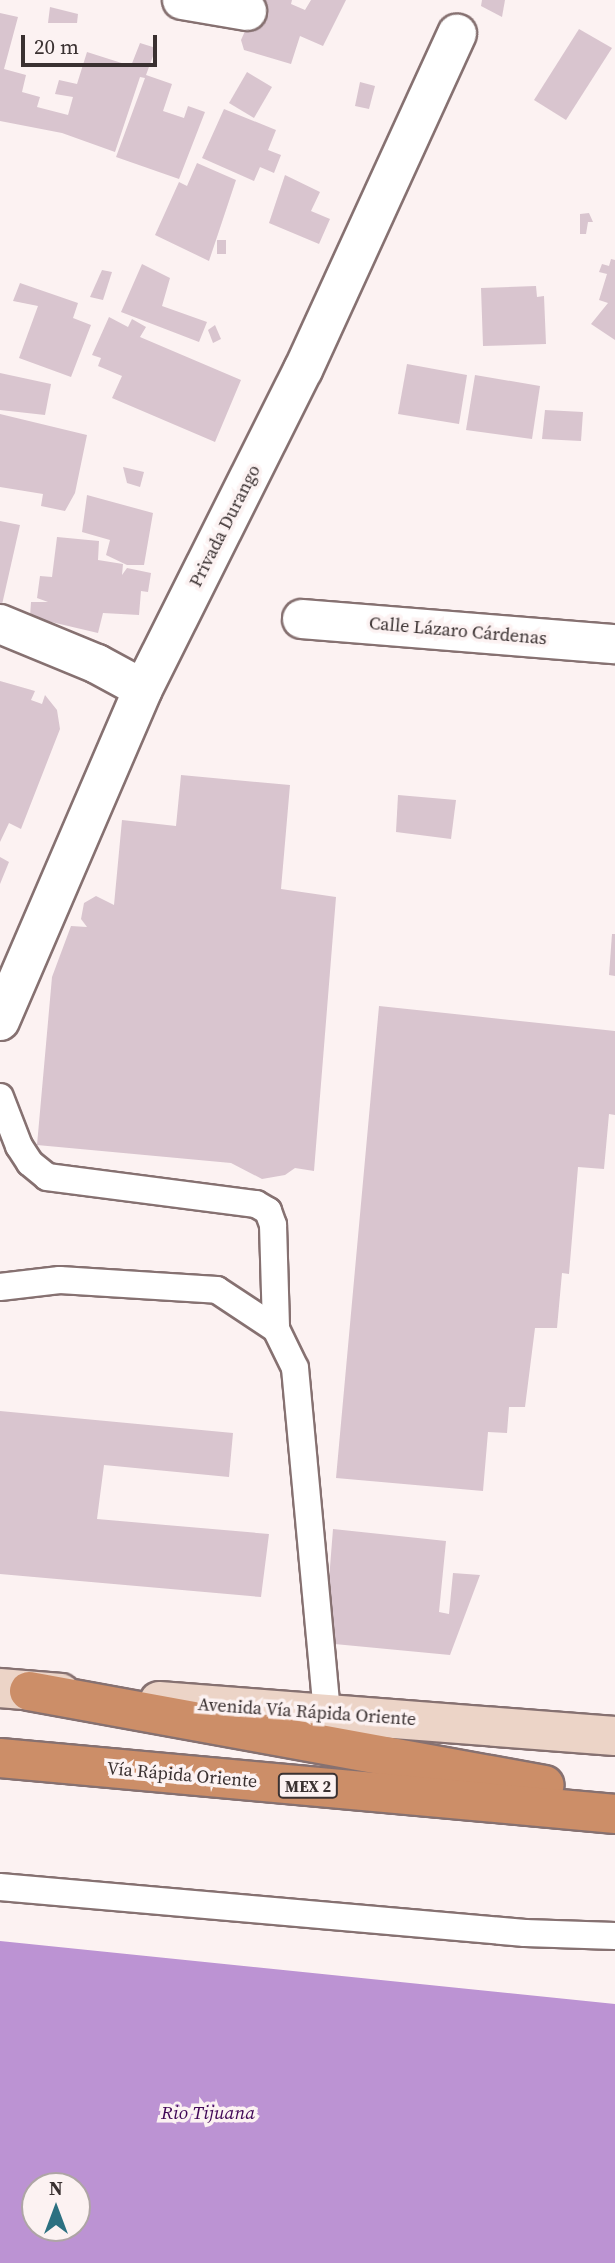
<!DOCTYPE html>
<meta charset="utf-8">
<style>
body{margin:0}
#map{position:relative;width:615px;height:2263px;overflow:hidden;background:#fcf2f2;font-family:"Source Serif 4",serif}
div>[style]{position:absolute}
.water>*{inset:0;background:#bc93d3}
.building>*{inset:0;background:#d9c5cf}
.roads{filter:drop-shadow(2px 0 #867171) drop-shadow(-2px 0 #867171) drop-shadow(0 2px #867171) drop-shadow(0 -2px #867171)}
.service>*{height:26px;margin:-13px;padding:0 13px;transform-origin:13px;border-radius:13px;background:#fff}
.minor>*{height:38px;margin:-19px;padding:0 19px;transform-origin:19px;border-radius:19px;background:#fff}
.secondary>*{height:38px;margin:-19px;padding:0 19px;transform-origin:19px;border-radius:19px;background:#ecd4c7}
.trunk>*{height:38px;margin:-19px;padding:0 19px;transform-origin:19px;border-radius:19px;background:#cc8e68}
span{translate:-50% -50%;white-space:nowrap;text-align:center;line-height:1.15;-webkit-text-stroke:7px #fcf2f2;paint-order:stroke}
.shield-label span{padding:2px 5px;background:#fcf2f2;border:2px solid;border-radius:5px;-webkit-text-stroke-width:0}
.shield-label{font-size:16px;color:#3a3131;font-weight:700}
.street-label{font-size:18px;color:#3a3131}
.water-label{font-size:19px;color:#400756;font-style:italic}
.north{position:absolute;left:21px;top:2172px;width:70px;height:70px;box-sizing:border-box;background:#fcf2f2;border:2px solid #aea5a5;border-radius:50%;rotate:0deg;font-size:19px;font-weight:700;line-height:28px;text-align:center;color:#3a3131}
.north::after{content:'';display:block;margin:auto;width:24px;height:32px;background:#2c7081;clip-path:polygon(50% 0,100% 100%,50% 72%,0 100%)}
.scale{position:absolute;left:21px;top:35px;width:136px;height:32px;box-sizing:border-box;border:4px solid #3a3131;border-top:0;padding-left:9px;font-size:21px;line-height:24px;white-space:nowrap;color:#3a3131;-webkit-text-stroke:5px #fcf2f2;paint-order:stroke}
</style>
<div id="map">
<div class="water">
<i style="clip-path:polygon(evenodd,0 1941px,615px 2004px,615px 2263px,0 2263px,0 1941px,35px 2186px,77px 2186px,77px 2228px,35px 2228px,35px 2186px)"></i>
</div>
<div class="building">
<i style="clip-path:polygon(259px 0,292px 0,291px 4px,305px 10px,311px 0,346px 0,323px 46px,300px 36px,291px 64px,244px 50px,241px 40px)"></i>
<i style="clip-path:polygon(482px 0,505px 0,502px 17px,481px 6px)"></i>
<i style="clip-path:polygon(50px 7px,78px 14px,77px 23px,48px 23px)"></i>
<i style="clip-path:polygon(0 13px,18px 17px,4px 69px,26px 75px,22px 92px,40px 97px,37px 107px,68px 115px,73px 97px,55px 94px,59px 80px,77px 84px,87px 52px,131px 66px,140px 43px,156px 48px,146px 75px,172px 84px,163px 111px,184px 118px,188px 106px,205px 112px,179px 179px,116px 157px,145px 78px,140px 77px,115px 152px,62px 133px,0 121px)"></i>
<i style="clip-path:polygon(579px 29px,612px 48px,566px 120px,534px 100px)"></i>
<i style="clip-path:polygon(247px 72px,272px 87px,254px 118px,229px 103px)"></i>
<i style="clip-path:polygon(360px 82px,375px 86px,369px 109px,355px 106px)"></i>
<i style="clip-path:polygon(224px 109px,276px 130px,268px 150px,281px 155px,274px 173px,260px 167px,254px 181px,202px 158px)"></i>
<i style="clip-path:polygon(197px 163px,236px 180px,209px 261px,155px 235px,179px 182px,187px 186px)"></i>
<i style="clip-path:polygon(285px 175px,320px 192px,311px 211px,330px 219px,319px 244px,269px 223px)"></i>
<i style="clip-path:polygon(589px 213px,593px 222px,588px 222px,586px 234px,580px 234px,580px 214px)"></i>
<i style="clip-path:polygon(217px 240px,226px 240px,226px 254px,217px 254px)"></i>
<i style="clip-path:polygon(611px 259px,615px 260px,615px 340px,591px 324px,608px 303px,599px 300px,607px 274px,599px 272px,602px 264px,609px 266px)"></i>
<i style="clip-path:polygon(142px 264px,170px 278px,162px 306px,207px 322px,199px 342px,121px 312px)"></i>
<i style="clip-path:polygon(102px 270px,112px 272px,103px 300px,90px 297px)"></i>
<i style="clip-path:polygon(20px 283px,78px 303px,73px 318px,91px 325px,71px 377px,19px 358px,38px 306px,13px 301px)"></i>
<i style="clip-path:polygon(536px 286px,537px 297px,544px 296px,546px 344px,483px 346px,481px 288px)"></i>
<i style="clip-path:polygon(109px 317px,128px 327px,132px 319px,146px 327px,140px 337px,241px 380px,215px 442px,112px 398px,122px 376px,98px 366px,101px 358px,92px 355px)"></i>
<i style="clip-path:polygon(215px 325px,221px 339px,213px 343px,208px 330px)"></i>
<i style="clip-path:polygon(407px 364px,467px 375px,459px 424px,398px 414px)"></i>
<i style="clip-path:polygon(0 373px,51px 384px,45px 415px,0 410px)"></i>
<i style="clip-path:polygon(475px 375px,540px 386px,532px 439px,466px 430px)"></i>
<i style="clip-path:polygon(545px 410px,583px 412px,581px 441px,542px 439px)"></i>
<i style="clip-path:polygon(0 414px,87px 435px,75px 493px,65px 511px,41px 506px,43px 494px,0 487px)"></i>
<i style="clip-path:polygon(123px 467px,144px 472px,140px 487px,127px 483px)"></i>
<i style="clip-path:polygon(87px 495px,153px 513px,144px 565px,127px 565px,106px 555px,110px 540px,82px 532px)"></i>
<i style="clip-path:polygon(0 521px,20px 525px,1px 609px,0 609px)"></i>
<i style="clip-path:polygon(57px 537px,99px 541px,98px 560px,123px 564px,122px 575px,127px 568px,151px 573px,148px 592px,141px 591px,139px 615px,103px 613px,98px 633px,30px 617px,31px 602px,48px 602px,37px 598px,40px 576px,52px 577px)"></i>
<i style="clip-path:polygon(0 681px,35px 691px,31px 700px,42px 704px,45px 695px,57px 710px,60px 729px,21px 829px,9px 823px,0 842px)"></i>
<i style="clip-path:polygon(181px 775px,290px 785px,281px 889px,336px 897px,314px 1171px,295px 1168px,285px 1175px,262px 1179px,231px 1163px,37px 1145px,52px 977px,71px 926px,87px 927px,81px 919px,84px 903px,96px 896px,114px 905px,122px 820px,176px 826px)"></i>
<i style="clip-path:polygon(398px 795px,456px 800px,451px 839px,396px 832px)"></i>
<i style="clip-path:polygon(0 857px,9px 862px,0 884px)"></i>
<i style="clip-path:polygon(612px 934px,615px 934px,615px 976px,609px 975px)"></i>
<i style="clip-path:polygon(379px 1006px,615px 1031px,615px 1115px,609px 1114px,604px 1169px,578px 1167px,569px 1274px,562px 1273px,557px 1328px,535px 1328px,525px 1407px,509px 1407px,507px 1433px,488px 1432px,483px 1491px,336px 1478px)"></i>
<i style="clip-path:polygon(0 1411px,233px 1433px,229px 1477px,104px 1465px,97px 1519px,269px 1534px,261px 1597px,0 1574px)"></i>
<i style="clip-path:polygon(333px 1529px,446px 1541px,439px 1612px,449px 1614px,453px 1573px,480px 1575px,450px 1655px,324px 1643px)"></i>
</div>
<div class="roads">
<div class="service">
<i style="left:0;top:1097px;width:53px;rotate:68.8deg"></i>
<i style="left:19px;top:1146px;width:20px;rotate:57deg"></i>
<i style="left:30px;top:1163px;width:22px;rotate:39deg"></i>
<i style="left:47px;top:1177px;width:211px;rotate:7.4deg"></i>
<i style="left:256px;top:1204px;width:14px;rotate:30deg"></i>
<i style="left:268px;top:1211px;width:15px;rotate:70deg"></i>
<i style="left:273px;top:1225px;width:104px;rotate:88.3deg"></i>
<i style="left:0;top:1287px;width:60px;rotate:-6.7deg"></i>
<i style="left:60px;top:1280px;width:157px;rotate:3.6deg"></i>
<i style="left:217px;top:1290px;width:71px;rotate:33.5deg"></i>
<i style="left:276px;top:1329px;width:43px;rotate:64deg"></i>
<i style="left:295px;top:1368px;width:346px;rotate:84.7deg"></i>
<i style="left:0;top:1887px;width:527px;rotate:5.01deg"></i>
<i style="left:525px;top:1933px;width:90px;rotate:1.9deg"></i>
</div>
<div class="minor">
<i style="left:182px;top:0;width:66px;rotate:9.6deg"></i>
<i style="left:302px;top:619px;width:314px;rotate:4.6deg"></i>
<i style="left:0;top:624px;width:105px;rotate:22.4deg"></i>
<i style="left:97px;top:664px;width:52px;rotate:28.5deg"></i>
<i style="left:0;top:1021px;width:361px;rotate:-66.7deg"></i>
<i style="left:143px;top:689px;width:357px;rotate:-63.4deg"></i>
<i style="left:303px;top:370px;width:370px;rotate:-65.4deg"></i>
</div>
<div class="secondary">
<i style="left:0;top:1688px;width:61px;rotate:4.7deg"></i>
<i style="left:159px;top:1701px;width:457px;rotate:4.4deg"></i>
</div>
<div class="trunk">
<i style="left:29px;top:1691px;width:524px;rotate:10.34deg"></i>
<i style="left:0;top:1758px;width:618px;rotate:5.2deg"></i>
</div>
</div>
<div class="shield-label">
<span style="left:308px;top:1786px">MEX 2</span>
</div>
<div class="street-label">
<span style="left:225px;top:526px;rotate:-63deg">Privada Durango</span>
<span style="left:458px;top:631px;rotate:5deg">Calle Lázaro Cárdenas</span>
<span style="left:307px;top:1712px;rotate:4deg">Avenida Vía Rápida Oriente</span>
<span style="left:182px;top:1775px;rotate:5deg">Vía Rápida Oriente</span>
</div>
<div class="water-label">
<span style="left:208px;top:2113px">Rio Tijuana</span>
</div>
<div class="north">N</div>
<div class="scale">20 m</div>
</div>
